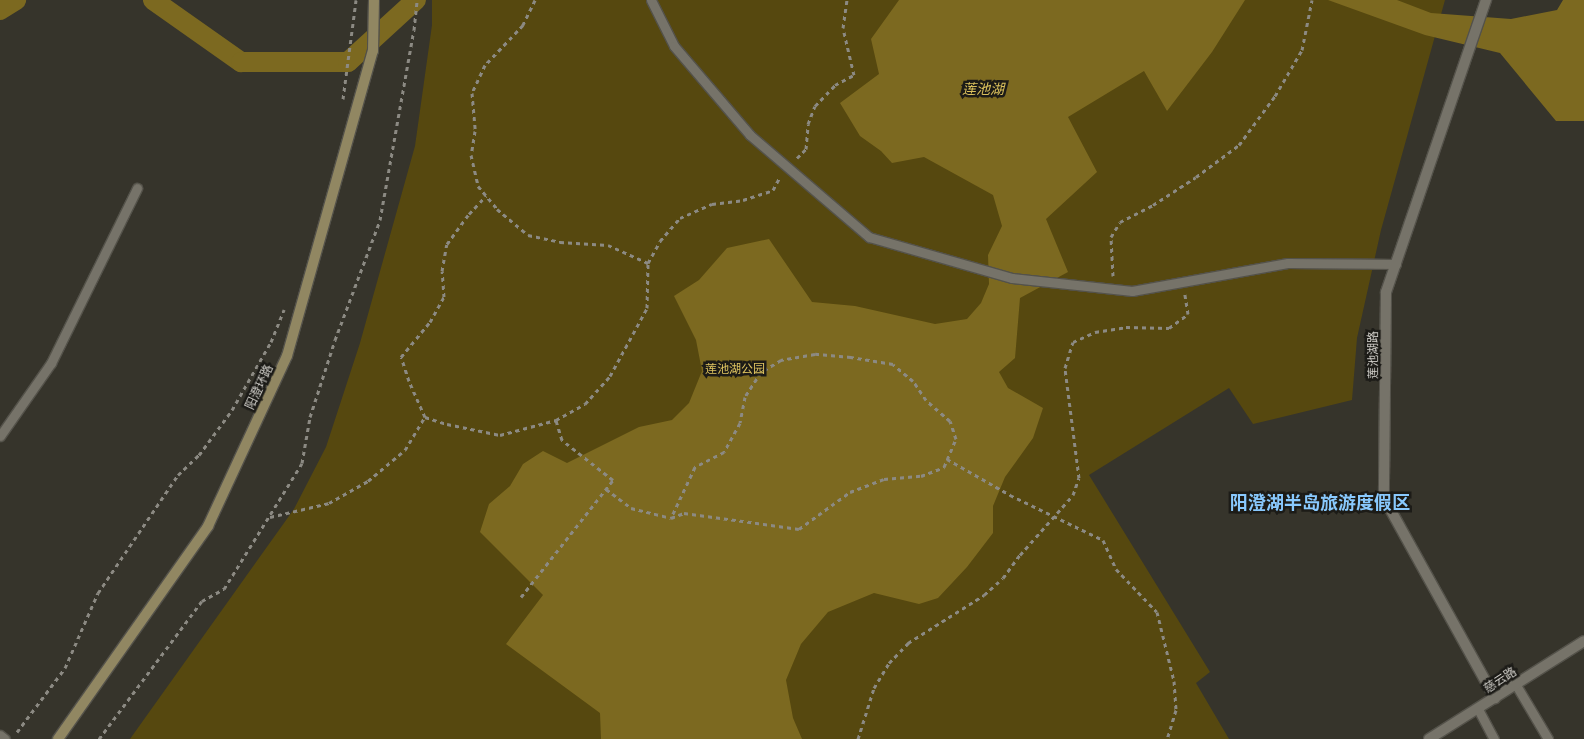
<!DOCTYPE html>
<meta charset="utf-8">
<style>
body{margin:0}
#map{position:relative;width:1584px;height:739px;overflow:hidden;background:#36342b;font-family:"PT Sans Narrow","Noto Sans SC",sans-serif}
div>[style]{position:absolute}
.green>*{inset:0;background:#56480f}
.water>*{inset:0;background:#7c6920}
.canal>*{height:20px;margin:-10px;padding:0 10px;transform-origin:10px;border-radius:10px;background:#7c6920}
.path>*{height:3px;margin-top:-1.5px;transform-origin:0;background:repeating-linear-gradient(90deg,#8c8a83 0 4px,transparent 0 8px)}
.roads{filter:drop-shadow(1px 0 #54524a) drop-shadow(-1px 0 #54524a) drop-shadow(0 1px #54524a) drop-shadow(0 -1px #54524a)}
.service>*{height:9px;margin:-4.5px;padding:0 4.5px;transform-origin:4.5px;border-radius:4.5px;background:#767369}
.tertiary>*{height:10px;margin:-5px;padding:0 5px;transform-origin:5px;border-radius:5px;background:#767369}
.secondary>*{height:10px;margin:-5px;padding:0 5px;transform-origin:5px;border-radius:5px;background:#918762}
span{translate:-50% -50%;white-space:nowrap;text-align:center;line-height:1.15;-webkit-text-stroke:5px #1c1b17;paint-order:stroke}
.street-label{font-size:12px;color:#d3d1cc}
.park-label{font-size:12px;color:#dfc460}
.water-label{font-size:14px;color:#dac05c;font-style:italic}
.district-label{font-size:18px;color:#89c9fe;font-weight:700}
</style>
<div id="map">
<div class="green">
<i style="clip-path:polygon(432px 0,1445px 0,1381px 230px,1357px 338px,1352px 400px,1253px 424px,1229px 388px,1089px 475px,1210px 672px,1196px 683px,1229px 739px,130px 739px,294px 509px,326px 447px,360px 343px,415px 146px,432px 25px)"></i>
</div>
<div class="water">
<i style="clip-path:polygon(899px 0,1245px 0,1212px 52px,1167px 111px,1144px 71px,1068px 117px,1097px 172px,1046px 219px,1068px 272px,1020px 298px,1015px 358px,999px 372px,1008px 388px,1043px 408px,1033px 438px,1005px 477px,993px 506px,993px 533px,967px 567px,938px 598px,919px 604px,874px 593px,828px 612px,801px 644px,786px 680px,793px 718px,802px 739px,601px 739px,600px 713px,506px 644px,543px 595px,480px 532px,489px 504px,510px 486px,523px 464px,543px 451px,567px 463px,639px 427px,672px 420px,689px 403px,702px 371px,696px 340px,674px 296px,699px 280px,727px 248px,769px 239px,812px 302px,855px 306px,935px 324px,967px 319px,981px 303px,989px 284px,988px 255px,1002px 226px,993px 195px,924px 157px,892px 163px,881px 151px,860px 136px,840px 103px,879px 74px,871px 39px)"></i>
<i style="clip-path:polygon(1328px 0,1397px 0,1431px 13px,1511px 19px,1557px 10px,1563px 0,1584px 0,1584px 121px,1556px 121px,1500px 53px,1425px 35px)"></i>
</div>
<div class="canal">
<i style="left:153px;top:0;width:108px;rotate:35.2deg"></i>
<i style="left:241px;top:62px;width:107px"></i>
<i style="left:348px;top:62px;width:92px;rotate:-42.4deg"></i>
<i style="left:0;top:10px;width:19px;rotate:-32deg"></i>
</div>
<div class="path">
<i style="left:535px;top:0;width:28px;rotate:116deg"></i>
<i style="left:523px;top:25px;width:55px;rotate:133.5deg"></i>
<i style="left:485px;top:65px;width:31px;rotate:115deg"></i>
<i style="left:472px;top:93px;width:38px;rotate:85deg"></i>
<i style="left:475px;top:131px;width:24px;rotate:99deg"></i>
<i style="left:471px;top:155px;width:32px;rotate:77deg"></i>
<i style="left:478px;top:186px;width:30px;rotate:50deg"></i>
<i style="left:497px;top:209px;width:40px;rotate:40deg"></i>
<i style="left:528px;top:235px;width:33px;rotate:12deg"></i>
<i style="left:560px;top:242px;width:48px;rotate:3.6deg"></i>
<i style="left:608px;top:245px;width:44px;rotate:24.2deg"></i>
<i style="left:648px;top:263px;width:25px;rotate:-61deg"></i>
<i style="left:660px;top:241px;width:30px;rotate:-49deg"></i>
<i style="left:680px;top:218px;width:35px;rotate:-24deg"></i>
<i style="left:712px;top:204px;width:31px;rotate:-7deg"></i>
<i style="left:743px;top:200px;width:32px;rotate:-18deg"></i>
<i style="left:773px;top:190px;width:15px;rotate:-62deg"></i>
<i style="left:343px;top:99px;width:100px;rotate:-82.5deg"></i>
<i style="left:797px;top:158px;width:13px;rotate:-45deg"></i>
<i style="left:806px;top:149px;width:25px;rotate:-85deg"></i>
<i style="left:808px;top:124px;width:19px;rotate:-69deg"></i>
<i style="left:815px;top:106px;width:29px;rotate:-46deg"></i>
<i style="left:835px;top:85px;width:21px;rotate:-28deg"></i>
<i style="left:854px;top:75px;width:48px;rotate:-103.2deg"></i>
<i style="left:843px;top:28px;width:28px;rotate:-82deg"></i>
<i style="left:1113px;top:276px;width:39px;rotate:-93deg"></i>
<i style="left:1111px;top:237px;width:17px;rotate:-59deg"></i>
<i style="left:1120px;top:222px;width:37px;rotate:-27deg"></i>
<i style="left:1153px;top:205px;width:51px;rotate:-33.1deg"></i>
<i style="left:1196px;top:177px;width:54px;rotate:-36.7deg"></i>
<i style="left:1239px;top:145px;width:61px;rotate:-53.7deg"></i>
<i style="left:1275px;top:96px;width:53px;rotate:-59.6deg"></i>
<i style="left:1302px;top:50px;width:51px;rotate:-78.7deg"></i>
<i style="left:425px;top:417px;width:23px;rotate:18deg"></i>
<i style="left:447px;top:424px;width:54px;rotate:11.7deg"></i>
<i style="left:500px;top:435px;width:58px;rotate:-15deg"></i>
<i style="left:556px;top:420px;width:33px;rotate:-29deg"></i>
<i style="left:585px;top:404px;width:38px;rotate:-48deg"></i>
<i style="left:610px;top:376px;width:77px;rotate:-61.4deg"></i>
<i style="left:647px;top:308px;width:45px;rotate:-88.7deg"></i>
<i style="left:947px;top:459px;width:73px;rotate:29.7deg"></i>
<i style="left:1010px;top:495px;width:103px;rotate:25.8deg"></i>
<i style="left:1103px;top:540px;width:32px;rotate:66deg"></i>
<i style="left:1116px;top:569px;width:59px;rotate:46.4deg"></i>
<i style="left:1157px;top:612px;width:71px;rotate:76.2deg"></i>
<i style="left:1174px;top:681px;width:29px;rotate:86deg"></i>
<i style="left:1176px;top:710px;width:30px;rotate:107deg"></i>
<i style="left:606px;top:489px;width:31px;rotate:37deg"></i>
<i style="left:631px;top:508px;width:41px;rotate:14deg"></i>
<i style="left:671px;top:518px;width:14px;rotate:-21deg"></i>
<i style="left:684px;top:513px;width:116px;rotate:7.9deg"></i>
<i style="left:799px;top:529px;width:63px;rotate:-36deg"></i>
<i style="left:850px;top:492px;width:36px;rotate:-21deg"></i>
<i style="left:884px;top:479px;width:37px;rotate:-5deg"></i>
<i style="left:921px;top:476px;width:25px;rotate:-21deg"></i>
<i style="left:944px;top:467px;width:30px;rotate:-67deg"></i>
<i style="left:956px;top:439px;width:19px;rotate:-108deg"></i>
<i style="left:950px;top:421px;width:32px;rotate:-139deg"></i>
<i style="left:926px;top:400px;width:23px;rotate:-124deg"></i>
<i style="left:913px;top:381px;width:26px;rotate:-140deg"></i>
<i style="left:893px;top:364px;width:43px;rotate:-170.5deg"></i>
<i style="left:851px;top:357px;width:36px;rotate:-175deg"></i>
<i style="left:815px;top:354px;width:35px;rotate:170deg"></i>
<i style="left:781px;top:360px;width:23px;rotate:149deg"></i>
<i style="left:761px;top:372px;width:30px;rotate:123deg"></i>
<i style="left:745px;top:397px;width:26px;rotate:101deg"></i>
<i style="left:740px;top:423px;width:33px;rotate:119deg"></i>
<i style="left:724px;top:452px;width:33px;rotate:153deg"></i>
<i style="left:695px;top:467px;width:56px;rotate:115.2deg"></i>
<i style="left:270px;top:517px;width:61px;rotate:-13.3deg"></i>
<i style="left:329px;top:503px;width:45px;rotate:-29.4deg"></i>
<i style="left:368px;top:481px;width:48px;rotate:-40deg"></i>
<i style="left:405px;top:450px;width:39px;rotate:-59deg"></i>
<i style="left:425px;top:417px;width:39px;rotate:-114deg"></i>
<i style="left:409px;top:381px;width:25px;rotate:-108deg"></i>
<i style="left:401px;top:357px;width:45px;rotate:-50.4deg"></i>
<i style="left:430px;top:322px;width:29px;rotate:-61deg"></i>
<i style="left:444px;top:297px;width:26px;rotate:-94deg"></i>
<i style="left:442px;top:271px;width:27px;rotate:-80deg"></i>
<i style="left:447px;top:244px;width:37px;rotate:-54deg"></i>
<i style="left:469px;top:214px;width:25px;rotate:-47deg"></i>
<i style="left:521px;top:597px;width:149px;rotate:-51.8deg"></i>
<i style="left:613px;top:480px;width:65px;rotate:-141.9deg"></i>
<i style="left:562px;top:440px;width:21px;rotate:-107deg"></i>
<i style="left:17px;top:732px;width:80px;rotate:-53.1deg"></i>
<i style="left:65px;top:668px;width:82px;rotate:-66.3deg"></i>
<i style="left:98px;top:593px;width:143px;rotate:-55.9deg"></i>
<i style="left:178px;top:475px;width:29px;rotate:-44deg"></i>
<i style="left:199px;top:455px;width:56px;rotate:-53.7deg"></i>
<i style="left:232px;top:410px;width:78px;rotate:-60.2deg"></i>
<i style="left:271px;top:342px;width:35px;rotate:-68deg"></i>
<i style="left:99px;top:739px;width:172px;rotate:-53.3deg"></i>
<i style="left:202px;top:601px;width:25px;rotate:-29deg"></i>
<i style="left:224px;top:589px;width:148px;rotate:-58.2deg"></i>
<i style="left:302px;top:463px;width:47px;rotate:-80.1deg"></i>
<i style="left:310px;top:417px;width:81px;rotate:-72deg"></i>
<i style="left:335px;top:340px;width:128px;rotate:-69.4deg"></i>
<i style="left:380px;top:220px;width:193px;rotate:-79.9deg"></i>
<i style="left:414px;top:30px;width:30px;rotate:-84deg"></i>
<i style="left:858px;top:739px;width:53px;rotate:-72.6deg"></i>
<i style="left:874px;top:688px;width:29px;rotate:-59deg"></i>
<i style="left:889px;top:663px;width:28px;rotate:-46deg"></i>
<i style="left:908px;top:643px;width:90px;rotate:-32.3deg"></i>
<i style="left:984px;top:595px;width:25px;rotate:-42deg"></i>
<i style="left:1003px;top:578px;width:29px;rotate:-54deg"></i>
<i style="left:1020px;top:555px;width:80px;rotate:-48.5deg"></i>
<i style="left:1073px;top:495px;width:18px;rotate:-71deg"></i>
<i style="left:1079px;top:478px;width:111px;rotate:-97.3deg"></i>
<i style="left:1065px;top:368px;width:27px;rotate:-73deg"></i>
<i style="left:1073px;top:342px;width:24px;rotate:-24deg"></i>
<i style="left:1095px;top:332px;width:31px;rotate:-9deg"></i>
<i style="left:1126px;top:327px;width:43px;rotate:1.3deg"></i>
<i style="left:1169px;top:328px;width:24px;rotate:-36deg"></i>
<i style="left:1188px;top:314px;width:20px;rotate:-99deg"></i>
</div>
<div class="roads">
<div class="service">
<i style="left:651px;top:0;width:51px;rotate:63.4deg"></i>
<i style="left:674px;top:46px;width:117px;rotate:49.5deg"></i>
<i style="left:750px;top:135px;width:157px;rotate:40.6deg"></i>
<i style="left:869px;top:237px;width:149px;rotate:16deg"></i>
<i style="left:1012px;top:278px;width:121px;rotate:6.2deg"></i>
<i style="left:1132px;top:291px;width:158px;rotate:-10.2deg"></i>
<i style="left:1288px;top:263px;width:108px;rotate:0.5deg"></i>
<i style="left:0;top:436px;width:89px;rotate:-55.1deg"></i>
<i style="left:51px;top:363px;width:195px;rotate:-63.8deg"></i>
<i style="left:1516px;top:685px;width:63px;rotate:59.3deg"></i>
<i style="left:1478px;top:709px;width:34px;rotate:62deg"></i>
<i style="left:0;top:735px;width:6px;rotate:39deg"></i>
</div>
<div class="tertiary">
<i style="left:1486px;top:0;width:309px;rotate:108.9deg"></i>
<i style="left:1386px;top:292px;width:206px;rotate:90.6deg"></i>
<i style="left:1384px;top:498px;width:229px;rotate:61deg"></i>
<i style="left:1429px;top:739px;width:183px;rotate:-32.3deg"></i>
</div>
<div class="secondary">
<i style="left:58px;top:739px;width:261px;rotate:-54.8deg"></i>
<i style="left:208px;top:526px;width:187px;rotate:-65.1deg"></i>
<i style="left:287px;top:356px;width:317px;rotate:-74.3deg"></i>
<i style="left:373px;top:51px;width:51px;rotate:-88.9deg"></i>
</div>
</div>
<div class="street-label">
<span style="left:1373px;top:355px;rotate:-90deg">莲池湖路</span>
<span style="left:259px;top:387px;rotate:-65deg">阳澄环路</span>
<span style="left:1500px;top:680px;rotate:-33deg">慈云路</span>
</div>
<div class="park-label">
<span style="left:735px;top:369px">莲池湖公园</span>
</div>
<div class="water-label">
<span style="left:983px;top:89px">莲池湖</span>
</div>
<div class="district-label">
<span style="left:1320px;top:503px">阳澄湖半岛旅游度假区</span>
</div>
</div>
